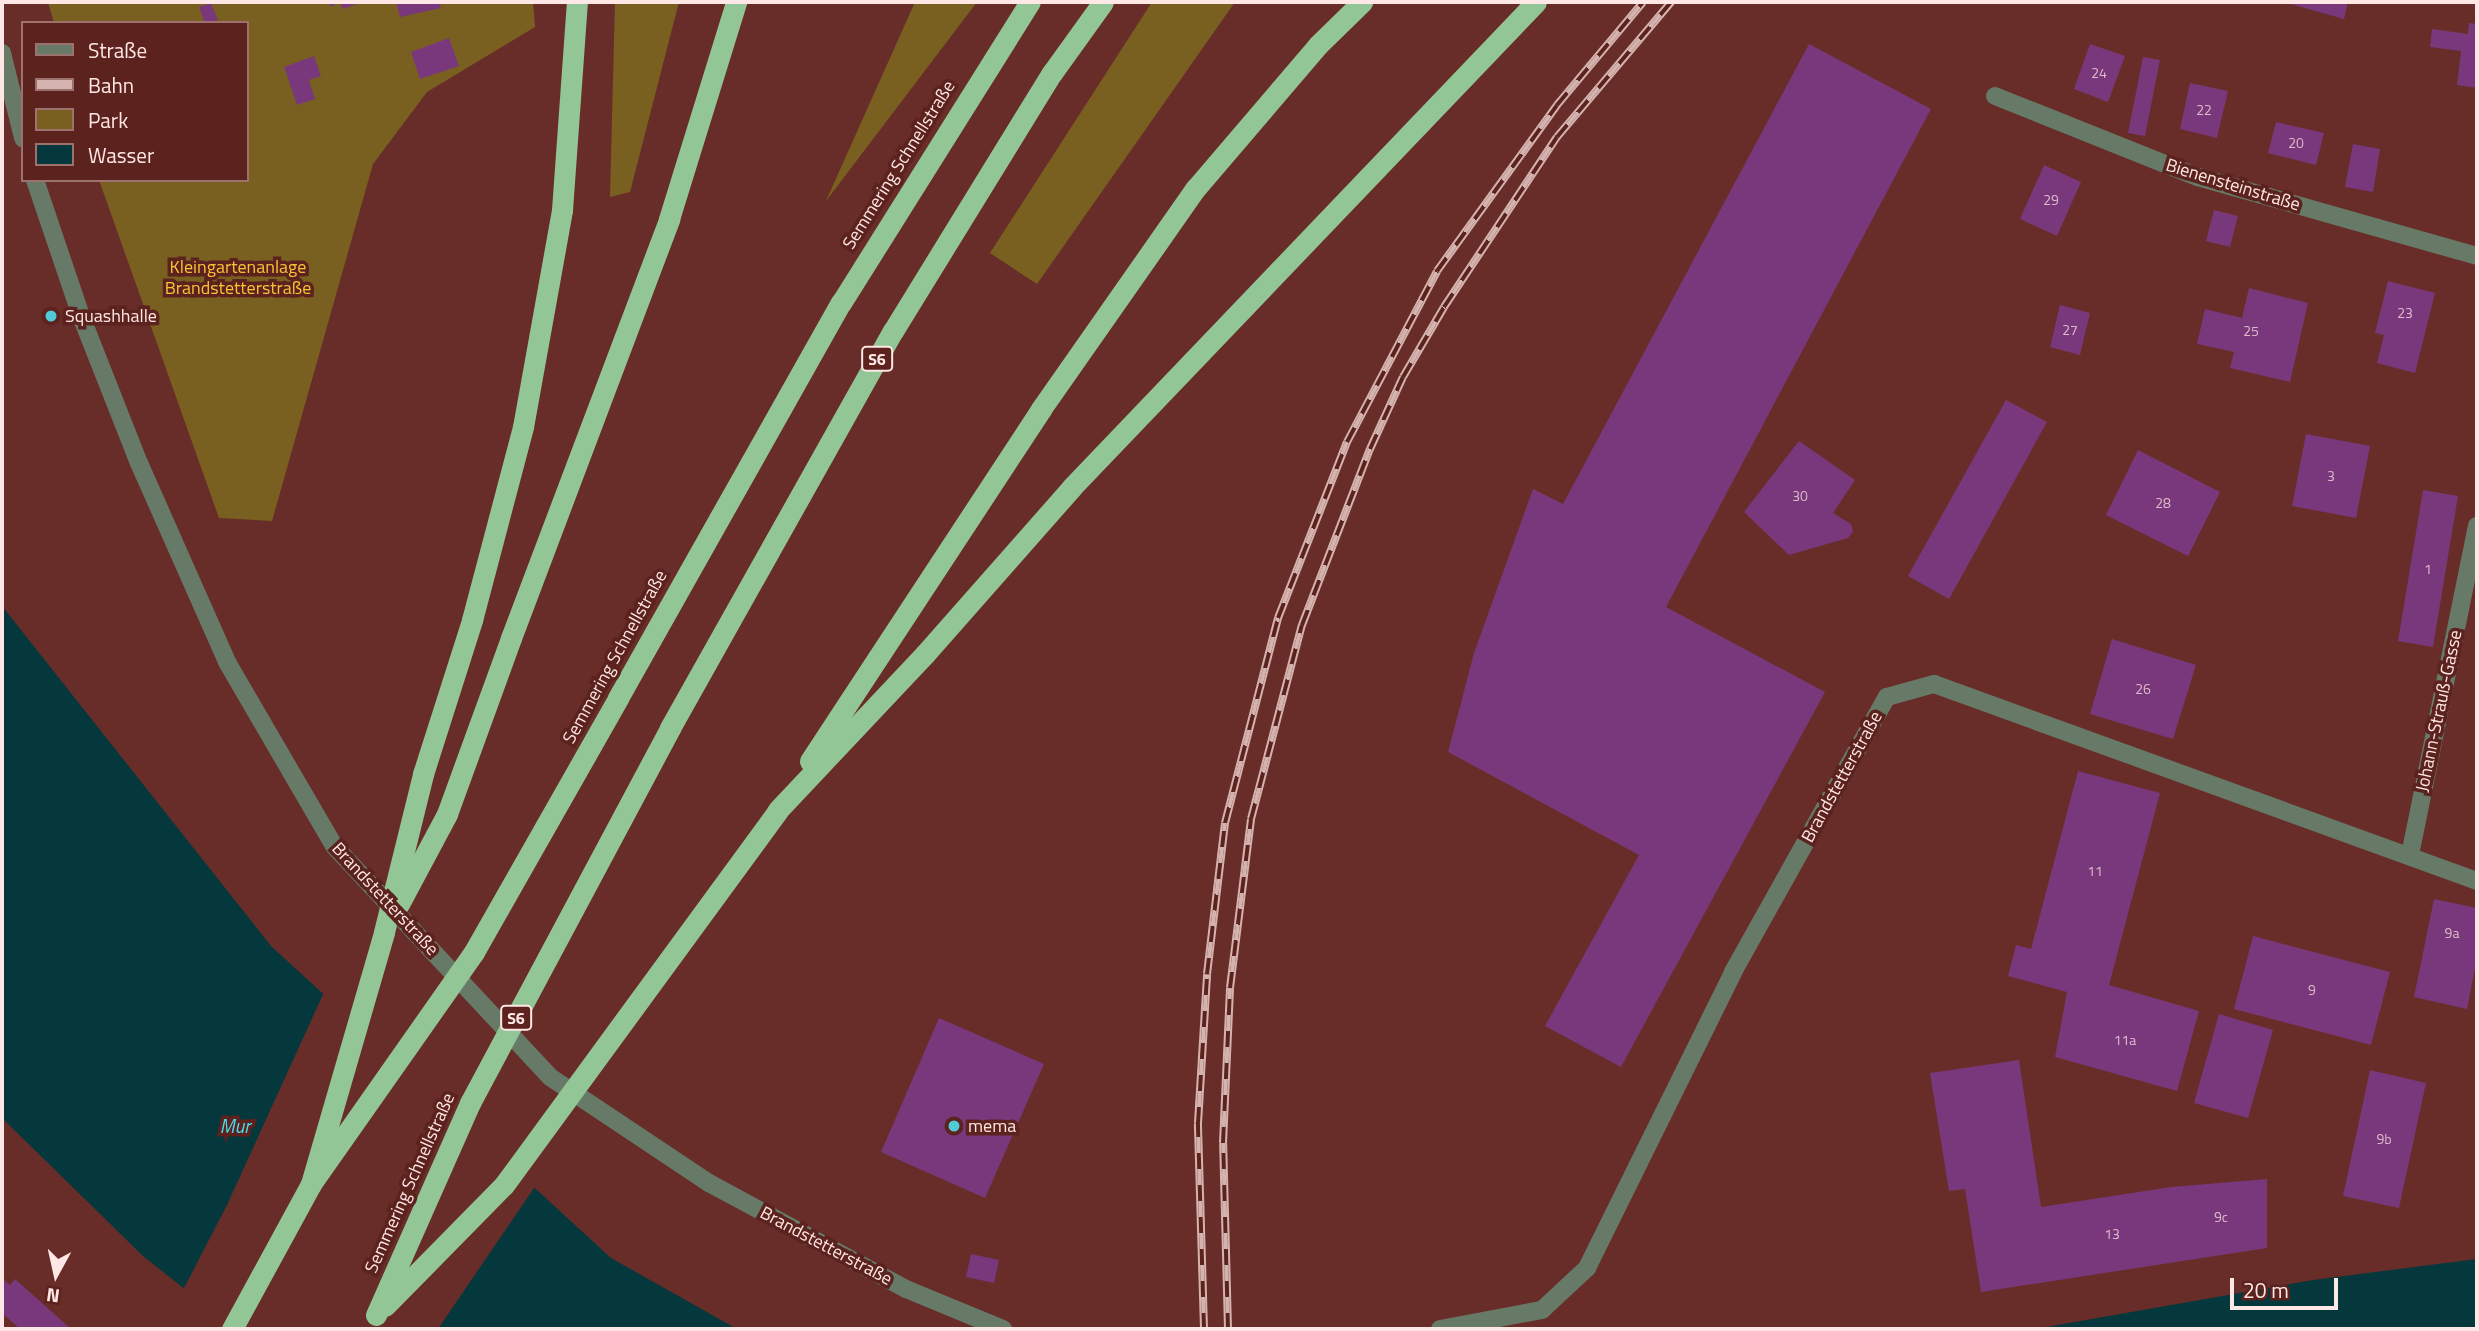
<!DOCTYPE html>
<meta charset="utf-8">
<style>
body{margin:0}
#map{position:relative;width:2479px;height:1331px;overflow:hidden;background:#682d28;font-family:"Titillium Web",sans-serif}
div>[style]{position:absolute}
.green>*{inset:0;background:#796021}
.water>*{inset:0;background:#04383d}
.pier>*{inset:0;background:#682d28}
.building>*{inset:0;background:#79387b}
.minor>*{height:18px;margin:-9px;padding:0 9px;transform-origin:9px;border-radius:9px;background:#667a67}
.motorway>*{height:21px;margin:-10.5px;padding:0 10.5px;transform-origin:10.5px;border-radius:10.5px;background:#93c696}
.rail>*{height:8px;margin-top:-4px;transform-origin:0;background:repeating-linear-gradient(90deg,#5c221e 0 16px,#d4b3af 0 32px);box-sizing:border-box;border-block:2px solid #d4b3af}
.motorway-bridge>*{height:21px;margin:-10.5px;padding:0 10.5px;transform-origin:10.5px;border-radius:10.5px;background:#93c696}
.dots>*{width:19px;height:19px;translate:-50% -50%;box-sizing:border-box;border:4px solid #5c221e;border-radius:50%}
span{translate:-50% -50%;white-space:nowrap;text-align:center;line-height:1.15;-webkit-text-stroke:7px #5c221e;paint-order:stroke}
.number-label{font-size:14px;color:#ddbbca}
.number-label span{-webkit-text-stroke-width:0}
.shield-label span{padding:2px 5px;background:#5c221e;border:2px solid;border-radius:5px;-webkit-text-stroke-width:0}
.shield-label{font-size:16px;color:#fee7e4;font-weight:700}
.street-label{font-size:18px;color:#fee7e4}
.park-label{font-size:18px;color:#f8c337}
.poi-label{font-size:18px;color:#fee7e4}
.left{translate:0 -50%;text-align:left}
.water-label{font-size:19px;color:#46dff0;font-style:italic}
.frame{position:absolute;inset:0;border:4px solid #fee7e4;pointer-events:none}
.legend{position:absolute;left:21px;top:21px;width:228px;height:161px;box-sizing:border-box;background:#5c221e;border:2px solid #9d716d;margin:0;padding:9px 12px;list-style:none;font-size:21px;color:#fee7e4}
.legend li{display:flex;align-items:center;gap:14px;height:35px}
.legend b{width:35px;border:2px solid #9d716d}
.north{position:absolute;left:21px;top:1240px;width:70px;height:70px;-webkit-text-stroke:5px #5c221e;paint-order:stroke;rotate:188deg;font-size:19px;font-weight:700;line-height:28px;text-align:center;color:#fee7e4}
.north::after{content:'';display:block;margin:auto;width:24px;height:32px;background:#fee7e4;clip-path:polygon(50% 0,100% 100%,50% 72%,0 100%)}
.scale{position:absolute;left:2230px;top:1278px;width:108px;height:32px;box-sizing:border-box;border:4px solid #fee7e4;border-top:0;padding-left:9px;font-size:21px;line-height:24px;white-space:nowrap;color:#fee7e4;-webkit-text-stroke:5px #5c221e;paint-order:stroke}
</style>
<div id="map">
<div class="green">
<i style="clip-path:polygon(48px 2px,533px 2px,535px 27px,427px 92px,373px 164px,272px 521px,219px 518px,99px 180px,247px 180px,247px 23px,54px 23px)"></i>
<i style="clip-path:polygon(615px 2px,679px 2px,630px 192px,610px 197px)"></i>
<i style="clip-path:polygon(915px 2px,977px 2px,826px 201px)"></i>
<i style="clip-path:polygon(1152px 2px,1235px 2px,1037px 284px,990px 253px)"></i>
</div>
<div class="water">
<i style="clip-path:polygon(2px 606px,271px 946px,611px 1258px,737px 1329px,235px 1329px,143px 1256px,2px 1118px)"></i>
<i style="clip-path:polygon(2477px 1259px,2477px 1329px,2035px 1329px,2313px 1280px)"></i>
</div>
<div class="pier">
<i style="clip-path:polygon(325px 990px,536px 1185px,438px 1329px,229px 1329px,182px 1292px,227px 1205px)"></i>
</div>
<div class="building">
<i style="clip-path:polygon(329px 2px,363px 2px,343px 9px,340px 2px,330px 7px)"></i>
<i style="clip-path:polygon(396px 2px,439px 2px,441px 8px,400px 17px)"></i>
<i style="clip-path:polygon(2283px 2px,2348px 2px,2344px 19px)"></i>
<i style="clip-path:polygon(211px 3px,218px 20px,205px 23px,199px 7px)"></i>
<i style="clip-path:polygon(2469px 23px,2477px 24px,2477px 88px,2457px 85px,2461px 51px,2430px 47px,2432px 29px,2468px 34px)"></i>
<i style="clip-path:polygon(449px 38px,459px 66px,420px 79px,411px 52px)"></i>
<i style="clip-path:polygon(1809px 44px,1931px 109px,1666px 607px,1825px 692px,1621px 1067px,1545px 1026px,1639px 855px,1448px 752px,1474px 653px,1533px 489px,1563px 504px)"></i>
<i style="clip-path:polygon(2090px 44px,2125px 56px,2108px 102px,2074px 89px)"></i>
<i style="clip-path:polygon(314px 56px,321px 76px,309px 80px,315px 99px,297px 105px,284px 67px)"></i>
<i style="clip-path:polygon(2143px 57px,2160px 60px,2145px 136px,2128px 133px)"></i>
<i style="clip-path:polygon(2190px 83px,2228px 91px,2217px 138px,2180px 129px)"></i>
<i style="clip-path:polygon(2276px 122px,2324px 133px,2316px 165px,2268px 153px)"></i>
<i style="clip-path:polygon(2353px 144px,2380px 149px,2373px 192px,2345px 187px)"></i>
<i style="clip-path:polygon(2044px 165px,2081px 182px,2057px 236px,2020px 219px)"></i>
<i style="clip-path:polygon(2214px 210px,2238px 216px,2230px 247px,2206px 241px)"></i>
<i style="clip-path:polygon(2388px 281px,2435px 293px,2415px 373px,2377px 363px,2384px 335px,2375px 333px)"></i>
<i style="clip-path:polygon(2249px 288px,2308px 303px,2290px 382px,2230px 368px,2234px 352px,2197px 344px,2205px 309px,2242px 318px)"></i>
<i style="clip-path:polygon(2060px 305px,2090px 313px,2080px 355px,2050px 347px)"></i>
<i style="clip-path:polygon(2006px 400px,2047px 422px,1949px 599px,1908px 576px)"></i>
<i style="clip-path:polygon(2306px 434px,2370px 446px,2356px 518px,2292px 506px)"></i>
<i style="clip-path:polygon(1799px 441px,1855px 480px,1833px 513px,1851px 524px,1853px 532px,1848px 538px,1789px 555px,1744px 512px)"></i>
<i style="clip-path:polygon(2138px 450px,2220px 492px,2188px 556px,2106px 515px)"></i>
<i style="clip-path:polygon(2423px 490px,2458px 496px,2433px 647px,2398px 641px)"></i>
<i style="clip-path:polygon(2112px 639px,2196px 665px,2173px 739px,2090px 714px)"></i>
<i style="clip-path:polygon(2078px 771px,2160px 793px,2109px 985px,2199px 1011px,2177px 1091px,2055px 1057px,2067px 992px,2008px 976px,2016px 945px,2031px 949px)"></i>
<i style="clip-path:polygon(2434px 899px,2477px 908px,2477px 958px,2467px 1009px,2414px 997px)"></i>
<i style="clip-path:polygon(2253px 936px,2390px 972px,2371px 1045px,2234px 1009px)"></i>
<i style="clip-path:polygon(2219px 1014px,2273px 1030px,2248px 1118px,2194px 1103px)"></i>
<i style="clip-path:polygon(939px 1018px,1044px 1064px,985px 1198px,881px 1152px)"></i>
<i style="clip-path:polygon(2019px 1060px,2041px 1207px,2171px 1187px,2267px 1179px,2267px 1248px,1981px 1292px,1965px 1189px,1949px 1191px,1930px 1073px)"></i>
<i style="clip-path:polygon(2370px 1070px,2426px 1083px,2399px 1208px,2343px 1196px)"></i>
<i style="clip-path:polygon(971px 1254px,999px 1260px,994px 1283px,966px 1277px)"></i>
<i style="clip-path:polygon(2px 1278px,10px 1285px,15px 1279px,71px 1329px,20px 1329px,2px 1313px)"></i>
</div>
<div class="minor">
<i style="left:2px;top:53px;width:88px;rotate:76.1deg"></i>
<i style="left:1995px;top:96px;width:219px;rotate:21.8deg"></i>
<i style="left:2198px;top:177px;width:290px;rotate:15.8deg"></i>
<i style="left:35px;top:180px;width:144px;rotate:71.3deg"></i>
<i style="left:81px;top:316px;width:158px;rotate:68.5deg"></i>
<i style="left:139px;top:463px;width:218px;rotate:66.1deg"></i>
<i style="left:227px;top:662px;width:213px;rotate:59.8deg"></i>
<i style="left:334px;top:846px;width:316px;rotate:46.9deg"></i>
<i style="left:550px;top:1077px;width:191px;rotate:33.7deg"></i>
<i style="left:709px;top:1183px;width:224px;rotate:28.3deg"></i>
<i style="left:906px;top:1289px;width:105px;rotate:22.4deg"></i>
<i style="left:2410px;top:855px;width:336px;rotate:-78.5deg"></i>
<i style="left:1440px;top:1329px;width:104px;rotate:-10.6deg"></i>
<i style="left:1542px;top:1310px;width:62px;rotate:-43deg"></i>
<i style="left:1587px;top:1268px;width:330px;rotate:-63.7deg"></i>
<i style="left:1733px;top:972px;width:315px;rotate:-60.8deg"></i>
<i style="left:1887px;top:697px;width:49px;rotate:-15.5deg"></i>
<i style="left:1934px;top:684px;width:578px;rotate:19.94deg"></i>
</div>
<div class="motorway">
<i style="left:472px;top:620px;width:200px;rotate:-75.2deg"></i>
<i style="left:523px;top:427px;width:220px;rotate:-79.8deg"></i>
<i style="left:562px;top:210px;width:209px;rotate:-85.9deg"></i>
<i style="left:511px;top:638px;width:448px;rotate:-69.3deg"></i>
<i style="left:669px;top:219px;width:227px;rotate:-72.8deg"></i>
<i style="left:618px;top:698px;width:454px;rotate:-60.6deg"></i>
<i style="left:841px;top:303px;width:355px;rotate:-57.9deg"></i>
<i style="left:670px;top:728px;width:455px;rotate:-60.7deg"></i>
<i style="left:893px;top:331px;width:303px;rotate:-58.4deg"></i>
<i style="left:1052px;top:73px;width:87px;rotate:-54.3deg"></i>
<i style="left:810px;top:761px;width:421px;rotate:-56.7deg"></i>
<i style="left:1041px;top:409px;width:270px;rotate:-55deg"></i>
<i style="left:1196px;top:188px;width:188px;rotate:-49.5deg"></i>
<i style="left:1318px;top:45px;width:62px;rotate:-44.3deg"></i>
<i style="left:778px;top:810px;width:214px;rotate:-46.7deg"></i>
<i style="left:925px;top:654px;width:222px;rotate:-48.6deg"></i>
<i style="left:1072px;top:487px;width:671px;rotate:-46.27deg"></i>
<i style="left:232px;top:1329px;width:165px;rotate:-61.4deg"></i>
<i style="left:311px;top:1184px;width:262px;rotate:-73.8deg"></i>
</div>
<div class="rail">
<i style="left:1204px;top:1329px;width:206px;rotate:-91.7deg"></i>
<i style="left:1198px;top:1123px;width:149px;rotate:-86.5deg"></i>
<i style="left:1207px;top:974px;width:152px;rotate:-83.2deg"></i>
<i style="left:1225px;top:823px;width:212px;rotate:-75.5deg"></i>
<i style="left:1278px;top:618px;width:189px;rotate:-68.6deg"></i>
<i style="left:1347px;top:442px;width:193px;rotate:-62.2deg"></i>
<i style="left:1437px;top:271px;width:205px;rotate:-54.1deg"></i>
<i style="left:1557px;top:105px;width:134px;rotate:-50.1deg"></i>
<i style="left:1228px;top:1329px;width:186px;rotate:-91.5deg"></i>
<i style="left:1223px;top:1143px;width:155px;rotate:-87.4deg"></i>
<i style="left:1230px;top:988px;width:170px;rotate:-82.9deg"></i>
<i style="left:1251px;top:819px;width:201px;rotate:-75.3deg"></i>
<i style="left:1302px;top:625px;width:189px;rotate:-68.9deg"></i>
<i style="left:1370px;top:449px;width:79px;rotate:-65.4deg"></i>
<i style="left:1403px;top:377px;width:81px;rotate:-59.6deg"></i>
<i style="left:1444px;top:307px;width:204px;rotate:-56.4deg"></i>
<i style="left:1557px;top:137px;width:177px;rotate:-49.8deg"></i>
</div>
<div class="motorway-bridge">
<i style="left:399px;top:904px;width:102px;rotate:-61.9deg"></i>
<i style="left:447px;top:814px;width:187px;rotate:-70deg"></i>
<i style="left:384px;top:932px;width:163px;rotate:-76.1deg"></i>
<i style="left:423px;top:774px;width:162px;rotate:-72.3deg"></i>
<i style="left:311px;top:1184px;width:284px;rotate:-54.9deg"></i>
<i style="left:474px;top:952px;width:292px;rotate:-60.4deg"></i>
<i style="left:385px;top:1306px;width:170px;rotate:-45.5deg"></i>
<i style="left:504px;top:1185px;width:464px;rotate:-53.8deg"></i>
<i style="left:376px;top:1315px;width:232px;rotate:-66.1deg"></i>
<i style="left:470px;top:1103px;width:425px;rotate:-61.9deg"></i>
</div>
<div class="dots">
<i style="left:51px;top:316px;background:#52cbd9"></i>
<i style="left:954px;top:1126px;background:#52cbd9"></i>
</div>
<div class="number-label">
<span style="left:2099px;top:73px">24</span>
<span style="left:2204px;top:110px">22</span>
<span style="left:2296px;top:143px">20</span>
<span style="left:2051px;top:200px">29</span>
<span style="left:2405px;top:313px">23</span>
<span style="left:2070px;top:330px">27</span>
<span style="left:2251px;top:331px">25</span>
<span style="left:2331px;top:476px">3</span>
<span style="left:1800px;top:496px">30</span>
<span style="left:2163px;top:503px">28</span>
<span style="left:2428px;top:569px">1</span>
<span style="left:2143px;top:689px">26</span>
<span style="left:2095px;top:871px">11</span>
<span style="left:2452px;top:933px">9a</span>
<span style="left:2312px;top:990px">9</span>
<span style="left:2125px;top:1040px">11a</span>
<span style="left:2384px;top:1139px">9b</span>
<span style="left:2221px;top:1217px">9c</span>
<span style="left:2112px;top:1234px">13</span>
</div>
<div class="shield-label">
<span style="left:877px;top:359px">S6</span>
<span style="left:516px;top:1018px">S6</span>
</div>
<div class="street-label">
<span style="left:899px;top:165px;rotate:-58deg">Semmering Schnellstraße</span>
<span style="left:2233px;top:185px;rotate:17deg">Bienensteinstraße</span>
<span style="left:615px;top:657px;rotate:-61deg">Semmering Schnellstraße</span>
<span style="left:2439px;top:711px;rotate:-78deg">Johann-Strauß-Gasse</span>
<span style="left:1842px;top:777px;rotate:-61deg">Brandstetterstraße</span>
<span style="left:385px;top:899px;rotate:47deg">Brandstetterstraße</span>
<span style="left:410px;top:1183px;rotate:-66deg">Semmering Schnellstraße</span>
<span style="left:826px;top:1246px;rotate:28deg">Brandstetterstraße</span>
</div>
<div class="park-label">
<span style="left:238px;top:278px">Kleingartenanlage<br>Brandstetterstraße</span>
</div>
<div class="poi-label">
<span class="left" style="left:65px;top:316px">Squashhalle</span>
<span class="left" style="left:968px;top:1126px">mema</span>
</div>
<div class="water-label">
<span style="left:235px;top:1126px">Mur</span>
</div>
<div class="frame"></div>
<ul class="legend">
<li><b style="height:9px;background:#667a67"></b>Straße</li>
<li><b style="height:9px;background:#d4b3af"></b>Bahn</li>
<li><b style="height:19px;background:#796021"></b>Park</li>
<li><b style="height:19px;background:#04383d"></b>Wasser</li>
</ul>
<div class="north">N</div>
<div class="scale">20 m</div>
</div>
